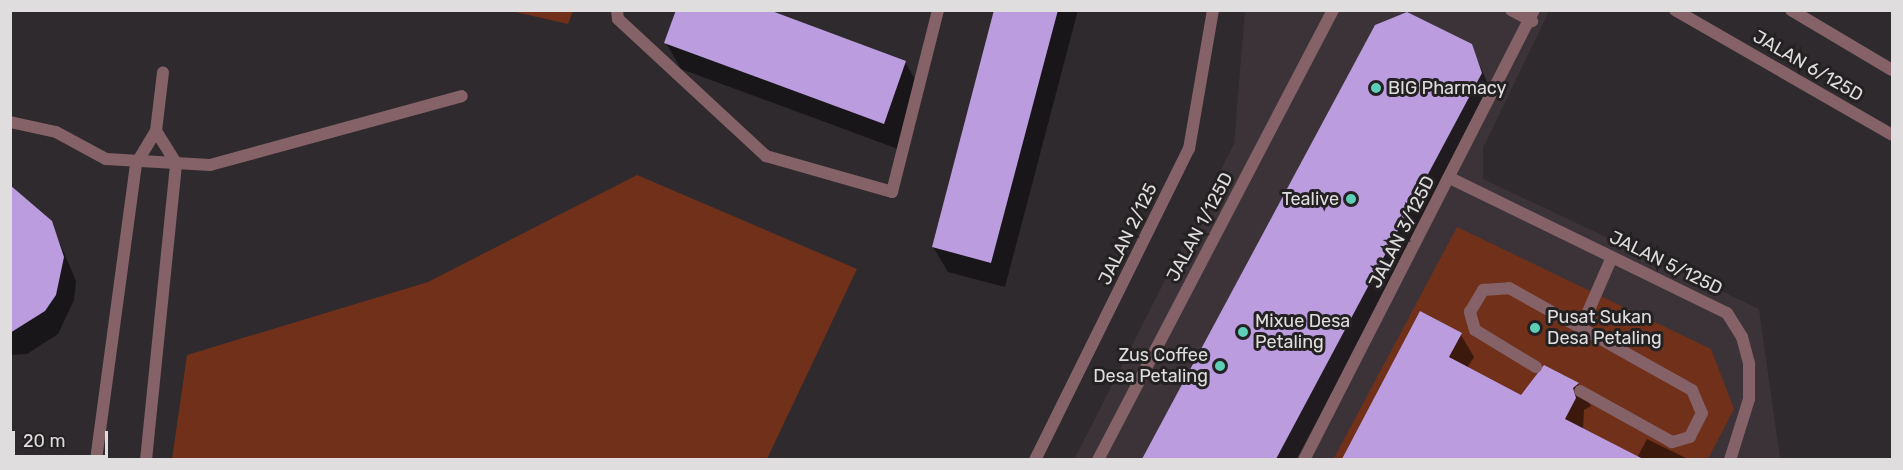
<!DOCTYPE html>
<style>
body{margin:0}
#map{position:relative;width:1903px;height:470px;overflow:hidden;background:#2e2a2d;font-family:Rubik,sans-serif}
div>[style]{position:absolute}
.built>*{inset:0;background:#3c3339}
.green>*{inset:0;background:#703019}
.shadow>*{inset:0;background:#0007}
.building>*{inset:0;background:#ba9cdf}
.service>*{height:12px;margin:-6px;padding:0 6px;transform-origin:6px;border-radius:6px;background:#846268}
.minor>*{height:12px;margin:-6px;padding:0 6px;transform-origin:6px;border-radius:6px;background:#846268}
.tertiary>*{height:12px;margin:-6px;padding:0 6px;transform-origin:6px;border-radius:6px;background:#846268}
.dots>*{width:16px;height:16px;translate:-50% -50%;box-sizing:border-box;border:3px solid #242123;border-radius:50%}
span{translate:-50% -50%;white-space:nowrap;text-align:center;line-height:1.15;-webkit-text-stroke:6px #242123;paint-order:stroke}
.street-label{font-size:18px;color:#e0dddf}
.poi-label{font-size:18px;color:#e0dddf}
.left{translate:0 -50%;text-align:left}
.right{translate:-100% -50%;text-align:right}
.frame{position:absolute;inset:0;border:12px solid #e0dddf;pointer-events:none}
.scale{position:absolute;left:12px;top:431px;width:96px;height:27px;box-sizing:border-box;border:3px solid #e0dddf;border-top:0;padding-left:8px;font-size:18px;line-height:21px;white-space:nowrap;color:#e0dddf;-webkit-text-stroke:4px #242123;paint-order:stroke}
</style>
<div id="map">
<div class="built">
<i style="clip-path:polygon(1245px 10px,1549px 11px,1483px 148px,1483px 179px,1759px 309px,1780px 459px,1074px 460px,1234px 144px)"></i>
</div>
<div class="green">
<i style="clip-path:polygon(511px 11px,573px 11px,568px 24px)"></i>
<i style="clip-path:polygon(637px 175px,857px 269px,767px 459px,172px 459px,187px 355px,428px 282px)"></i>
<i style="clip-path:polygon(1457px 227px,1711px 349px,1734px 409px,1708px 459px,1333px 460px)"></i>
</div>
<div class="shadow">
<i style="clip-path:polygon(996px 10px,1078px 10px,1005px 287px,948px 272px,933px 247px)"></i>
<i style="clip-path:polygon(1376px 26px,1471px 45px,1492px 93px,1296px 460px,1144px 460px)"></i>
<i style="clip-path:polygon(666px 43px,905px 62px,920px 88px,898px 149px,681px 69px)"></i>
<i style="clip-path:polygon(10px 192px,51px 222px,76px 281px,74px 300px,58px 334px,27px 354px,10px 355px)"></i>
<i style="clip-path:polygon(1421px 313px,1461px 335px,1474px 357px,1467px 368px,1522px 397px,1544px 367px,1578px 384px,1591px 406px,1584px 410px,1583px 430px,1637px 458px,1647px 439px,1690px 460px,1344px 460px)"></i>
</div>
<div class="building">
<i style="clip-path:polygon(676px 10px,769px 10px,906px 61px,884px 124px,664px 43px)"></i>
<i style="clip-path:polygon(994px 10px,1058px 10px,991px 263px,932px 247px)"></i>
<i style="clip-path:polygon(1407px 12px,1472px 44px,1482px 73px,1276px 459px,1142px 459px,1375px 25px)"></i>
<i style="clip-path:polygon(10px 185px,52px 221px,64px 257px,56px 295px,45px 311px,10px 333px)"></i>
<i style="clip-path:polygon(1420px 311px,1462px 333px,1449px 357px,1521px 395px,1544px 365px,1579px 383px,1573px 388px,1576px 398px,1565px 419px,1643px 459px,1342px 459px)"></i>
</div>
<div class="service">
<i style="left:617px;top:10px;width:9px;rotate:84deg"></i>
<i style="left:618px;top:19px;width:202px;rotate:42.8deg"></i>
<i style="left:766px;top:156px;width:131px;rotate:15.9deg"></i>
<i style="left:892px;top:192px;width:188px;rotate:-75.8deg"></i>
<i style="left:10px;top:122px;width:47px;rotate:12.3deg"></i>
<i style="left:56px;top:132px;width:57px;rotate:28.4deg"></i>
<i style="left:106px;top:159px;width:104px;rotate:3.3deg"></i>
<i style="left:210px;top:165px;width:261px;rotate:-15.3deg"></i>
<i style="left:1581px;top:328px;width:77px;rotate:-66.4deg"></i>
<i style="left:1536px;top:367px;width:71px;rotate:-148.8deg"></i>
<i style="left:1475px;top:330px;width:19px;rotate:-106deg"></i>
<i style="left:1470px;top:312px;width:26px;rotate:-59deg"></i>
<i style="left:1483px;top:290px;width:26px;rotate:-4deg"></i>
<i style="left:1509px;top:288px;width:82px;rotate:29.1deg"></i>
<i style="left:1581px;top:328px;width:127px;rotate:29.2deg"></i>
<i style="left:1692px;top:390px;width:25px;rotate:67deg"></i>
<i style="left:1702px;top:413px;width:27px;rotate:117deg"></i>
<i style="left:1690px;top:437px;width:19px;rotate:164deg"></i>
<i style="left:1672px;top:442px;width:105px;rotate:-151deg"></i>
<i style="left:96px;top:460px;width:299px;rotate:-82.3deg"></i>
<i style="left:136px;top:164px;width:39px;rotate:-59deg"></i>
<i style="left:156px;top:131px;width:59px;rotate:-83.2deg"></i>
<i style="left:146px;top:460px;width:299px;rotate:-84.2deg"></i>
<i style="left:176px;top:163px;width:38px;rotate:-122deg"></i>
</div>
<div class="minor">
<i style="left:1511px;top:10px;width:24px;rotate:28deg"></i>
<i style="left:1450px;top:178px;width:308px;rotate:26deg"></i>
<i style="left:1727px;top:313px;width:28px;rotate:58deg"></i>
<i style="left:1742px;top:337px;width:28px;rotate:75deg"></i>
<i style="left:1749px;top:364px;width:35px;rotate:90deg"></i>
<i style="left:1749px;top:399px;width:64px;rotate:107.3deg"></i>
<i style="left:1098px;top:460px;width:508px;rotate:-62.43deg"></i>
<i style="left:1304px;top:460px;width:505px;rotate:-62.93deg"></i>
</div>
<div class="tertiary">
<i style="left:1675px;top:10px;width:250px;rotate:29.9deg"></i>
<i style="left:1791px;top:10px;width:117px;rotate:30.7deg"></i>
<i style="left:1035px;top:460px;width:347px;rotate:-63.7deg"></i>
<i style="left:1189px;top:149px;width:141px;rotate:-80.2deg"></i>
</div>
<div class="dots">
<i style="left:1376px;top:88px;background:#5eceb7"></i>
<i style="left:1351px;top:199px;background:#5eceb7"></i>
<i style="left:1535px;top:328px;background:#5eceb7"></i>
<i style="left:1243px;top:332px;background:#5eceb7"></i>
<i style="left:1220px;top:366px;background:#5eceb7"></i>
</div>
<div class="street-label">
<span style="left:1808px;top:66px;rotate:30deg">JALAN 6/125D</span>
<span style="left:1200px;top:227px;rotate:-62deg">JALAN 1/125D</span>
<span style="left:1402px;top:232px;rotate:-63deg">JALAN 3/125D</span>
<span style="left:1128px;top:234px;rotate:-64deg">JALAN 2/125</span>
<span style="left:1666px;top:263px;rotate:26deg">JALAN 5/125D</span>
</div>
<div class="poi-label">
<span class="left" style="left:1388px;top:88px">BIG Pharmacy</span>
<span class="right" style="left:1339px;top:199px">Tealive</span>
<span class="left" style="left:1547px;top:328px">Pusat Sukan<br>Desa Petaling</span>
<span class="left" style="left:1255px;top:332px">Mixue Desa<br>Petaling</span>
<span class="right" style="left:1208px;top:366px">Zus Coffee<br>Desa Petaling</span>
</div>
<div class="frame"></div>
<div class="scale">20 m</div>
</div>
